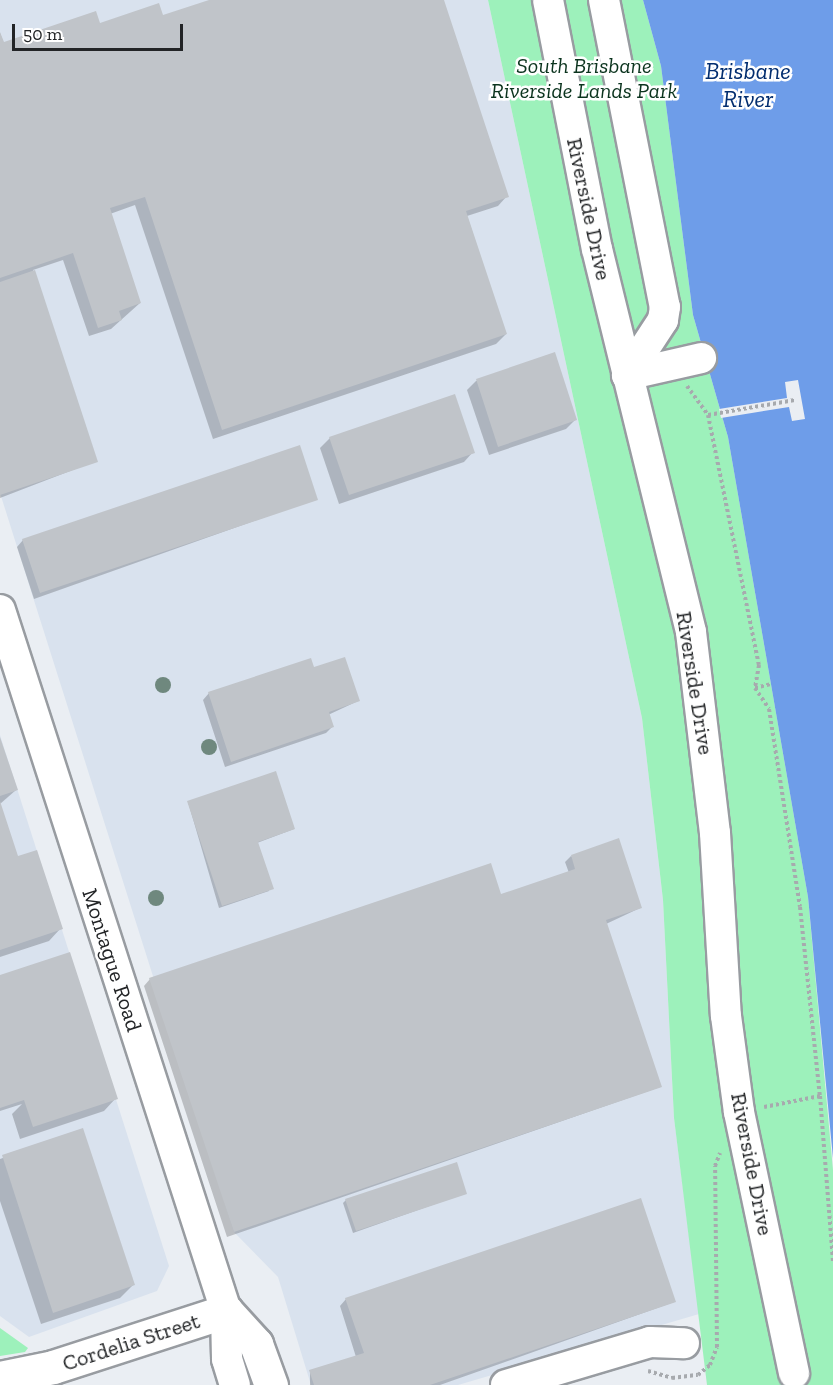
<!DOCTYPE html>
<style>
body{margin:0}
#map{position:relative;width:833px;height:1385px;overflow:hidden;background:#eaeef3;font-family:"Zilla Slab",serif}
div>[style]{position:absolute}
.built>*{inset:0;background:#d9e2ee}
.green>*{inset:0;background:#9df1bb}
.water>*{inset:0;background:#6e9de9}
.pier>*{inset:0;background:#eaeef3}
.shadow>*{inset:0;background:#0003}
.building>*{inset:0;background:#c0c4c9}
.path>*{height:4px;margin-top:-2px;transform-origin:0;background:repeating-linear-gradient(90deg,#a7aaae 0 3px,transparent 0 6px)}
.roads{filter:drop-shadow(2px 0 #989ca1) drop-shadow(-2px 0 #989ca1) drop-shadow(0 2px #989ca1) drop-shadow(0 -2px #989ca1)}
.minor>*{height:30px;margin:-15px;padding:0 15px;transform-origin:15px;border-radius:15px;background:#fff}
.major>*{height:33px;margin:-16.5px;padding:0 16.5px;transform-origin:16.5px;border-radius:16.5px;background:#fff}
.trees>*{width:16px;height:16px;margin:-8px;border-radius:50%;background:#6f887e}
span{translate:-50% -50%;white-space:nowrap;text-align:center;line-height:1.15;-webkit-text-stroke:5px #fff;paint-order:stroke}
.park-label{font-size:22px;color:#0b341e;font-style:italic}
.street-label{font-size:22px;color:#222426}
.water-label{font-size:24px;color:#022d6f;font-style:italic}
.scale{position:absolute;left:12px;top:24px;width:171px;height:27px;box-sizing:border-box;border:3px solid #222426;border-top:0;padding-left:8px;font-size:18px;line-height:21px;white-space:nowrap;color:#222426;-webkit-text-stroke:4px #fff;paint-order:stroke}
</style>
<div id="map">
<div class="built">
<i style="clip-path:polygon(0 0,488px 0,642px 718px,663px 900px,674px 1118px,699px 1314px,458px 1385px,311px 1385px,278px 1277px,234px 1232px,0 493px)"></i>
<i style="clip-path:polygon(0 735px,169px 1266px,157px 1291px,29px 1337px,0 1316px)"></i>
</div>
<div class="green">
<i style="clip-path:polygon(488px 0,643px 0,661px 66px,693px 315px,728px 437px,808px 897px,833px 1170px,833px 1385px,707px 1385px,674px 1118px,663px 900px,642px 718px)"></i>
<i style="clip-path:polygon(0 1328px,28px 1348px,25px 1352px,0 1356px)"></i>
</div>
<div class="water">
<i style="clip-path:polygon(643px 0,833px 0,833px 1158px,808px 897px,728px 437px,693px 315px,661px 66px)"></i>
</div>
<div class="pier">
<i style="clip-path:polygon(798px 380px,805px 419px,792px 421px,789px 407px,721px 418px,719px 409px,787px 398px,785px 382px)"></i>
</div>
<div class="shadow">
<i style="clip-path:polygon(214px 0,442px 0,507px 196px,498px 206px,467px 216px,506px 334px,496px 344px,213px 439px,135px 205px,110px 214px,140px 303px,111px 329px,89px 336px,63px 260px,33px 270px,96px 461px,0 498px,0 33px,4px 44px,162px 17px)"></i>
<i style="clip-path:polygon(554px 354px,576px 419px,566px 429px,489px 455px,467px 390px,476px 381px)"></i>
<i style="clip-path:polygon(330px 438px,473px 452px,464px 462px,339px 504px,320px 448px)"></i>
<i style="clip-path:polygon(316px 499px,34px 599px,17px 547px,23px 540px)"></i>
<i style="clip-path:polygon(313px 669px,358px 701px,328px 715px,332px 727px,326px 733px,225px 767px,203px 700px,209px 693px)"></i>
<i style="clip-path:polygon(0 740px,16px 790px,0 804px)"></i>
<i style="clip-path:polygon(188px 802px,294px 829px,257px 843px,269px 891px,219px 908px)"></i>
<i style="clip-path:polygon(0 804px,17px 858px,61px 928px,49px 941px,0 957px)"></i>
<i style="clip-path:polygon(571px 856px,640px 908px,606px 924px,660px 1087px,227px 1237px,144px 986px,150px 979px,500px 896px,569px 873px,565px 862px)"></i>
<i style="clip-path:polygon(0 977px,116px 1098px,104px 1111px,20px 1139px,12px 1114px,22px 1104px,0 1111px)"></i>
<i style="clip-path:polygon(82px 1130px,133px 1285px,120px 1298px,41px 1324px,0 1201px,0 1159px)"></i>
<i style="clip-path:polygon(466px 1193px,353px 1233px,343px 1203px,346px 1200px)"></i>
<i style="clip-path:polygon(346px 1299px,674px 1302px,440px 1385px,310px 1385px,310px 1371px,356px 1357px,340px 1306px)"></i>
</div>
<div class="building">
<i style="clip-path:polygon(209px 0,444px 0,509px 197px,466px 211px,507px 334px,222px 430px,145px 197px,110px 208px,141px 303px,119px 311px,122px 320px,98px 328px,73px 253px,0 278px,0 32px,4px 42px,96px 11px,100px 23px,159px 3px,163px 15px)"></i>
<i style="clip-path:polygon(35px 270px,98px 462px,0 495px,0 282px)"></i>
<i style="clip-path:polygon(555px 352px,577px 420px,498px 447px,476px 379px)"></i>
<i style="clip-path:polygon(455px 394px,475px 453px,349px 495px,329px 437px)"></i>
<i style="clip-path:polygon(300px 445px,318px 500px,40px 593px,22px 539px)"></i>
<i style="clip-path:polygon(345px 657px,360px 701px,329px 712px,334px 727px,231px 762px,208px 692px,311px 658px,314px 667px)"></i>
<i style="clip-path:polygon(0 737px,18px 790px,0 796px)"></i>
<i style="clip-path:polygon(276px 771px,295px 829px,258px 842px,274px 889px,222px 906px,187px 801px)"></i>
<i style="clip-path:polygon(0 801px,18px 856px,37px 850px,63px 929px,0 950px)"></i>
<i style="clip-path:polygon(619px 838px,642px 908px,606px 920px,662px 1087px,234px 1232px,149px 978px,491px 863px,501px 894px,575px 869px,571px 855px)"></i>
<i style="clip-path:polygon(70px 952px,118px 1099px,33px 1127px,24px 1100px,0 1108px,0 975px)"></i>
<i style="clip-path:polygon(83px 1128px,135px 1285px,53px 1313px,2px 1155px)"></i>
<i style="clip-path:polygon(457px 1162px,467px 1194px,356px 1231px,345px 1199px)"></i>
<i style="clip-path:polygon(641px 1198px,676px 1302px,430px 1385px,314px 1385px,309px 1370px,364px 1353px,345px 1298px)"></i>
</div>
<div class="path">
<i style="left:687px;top:386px;width:36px;rotate:54deg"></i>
<i style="left:708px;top:415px;width:255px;rotate:78.5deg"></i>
<i style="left:759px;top:665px;width:23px;rotate:100deg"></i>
<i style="left:755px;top:688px;width:25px;rotate:56deg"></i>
<i style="left:769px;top:709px;width:200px;rotate:81.1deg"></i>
<i style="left:800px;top:907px;width:190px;rotate:84deg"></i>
<i style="left:820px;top:1096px;width:57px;rotate:168.9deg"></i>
<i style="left:708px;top:415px;width:88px;rotate:-9.8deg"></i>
<i style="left:755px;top:688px;width:16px;rotate:-14deg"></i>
<i style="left:820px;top:1096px;width:166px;rotate:85.5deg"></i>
<i style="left:648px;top:1371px;width:25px;rotate:16deg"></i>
<i style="left:672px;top:1378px;width:26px;rotate:-7deg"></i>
<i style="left:698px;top:1375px;width:16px;rotate:-40deg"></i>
<i style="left:710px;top:1365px;width:19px;rotate:-69deg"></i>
<i style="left:717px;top:1347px;width:181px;rotate:-90.6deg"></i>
<i style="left:715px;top:1166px;width:14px;rotate:-69deg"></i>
</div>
<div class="roads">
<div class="minor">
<i style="left:548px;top:0;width:254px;rotate:78.9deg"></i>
<i style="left:597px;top:249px;width:394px;rotate:76.2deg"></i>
<i style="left:691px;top:632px;width:202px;rotate:83.2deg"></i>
<i style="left:715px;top:833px;width:183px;rotate:86.6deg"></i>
<i style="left:726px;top:1016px;width:97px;rotate:82.3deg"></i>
<i style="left:739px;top:1112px;width:267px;rotate:78.1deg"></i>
<i style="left:604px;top:0;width:313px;rotate:78.8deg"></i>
<i style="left:665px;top:307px;width:13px;rotate:99deg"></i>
<i style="left:663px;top:320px;width:66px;rotate:123.2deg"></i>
<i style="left:627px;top:375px;width:76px;rotate:-12.9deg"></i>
<i style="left:0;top:610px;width:737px;rotate:72.13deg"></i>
<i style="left:226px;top:1311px;width:48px;rotate:88.8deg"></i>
<i style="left:227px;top:1359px;width:27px;rotate:73deg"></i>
<i style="left:506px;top:1385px;width:150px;rotate:-16.6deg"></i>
<i style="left:650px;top:1342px;width:34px;rotate:2deg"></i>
</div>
<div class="major">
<i style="left:0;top:1378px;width:54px;rotate:-11.7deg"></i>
<i style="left:53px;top:1367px;width:182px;rotate:-17.9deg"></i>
<i style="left:226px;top:1311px;width:45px;rotate:47.7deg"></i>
<i style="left:256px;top:1344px;width:44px;rotate:69.9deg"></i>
</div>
</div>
<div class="trees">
<i style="left:163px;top:685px"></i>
<i style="left:209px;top:747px"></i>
<i style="left:156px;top:898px"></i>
</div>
<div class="park-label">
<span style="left:584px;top:78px">South Brisbane<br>Riverside Lands Park</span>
</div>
<div class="street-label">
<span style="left:589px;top:209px;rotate:78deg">Riverside Drive</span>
<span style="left:695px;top:683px;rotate:81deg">Riverside Drive</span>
<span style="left:112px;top:960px;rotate:72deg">Montague Road</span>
<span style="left:752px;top:1164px;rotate:79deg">Riverside Drive</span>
<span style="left:131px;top:1342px;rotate:-18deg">Cordelia Street</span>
</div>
<div class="water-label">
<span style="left:748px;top:85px">Brisbane<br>River</span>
</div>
<div class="scale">50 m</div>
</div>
